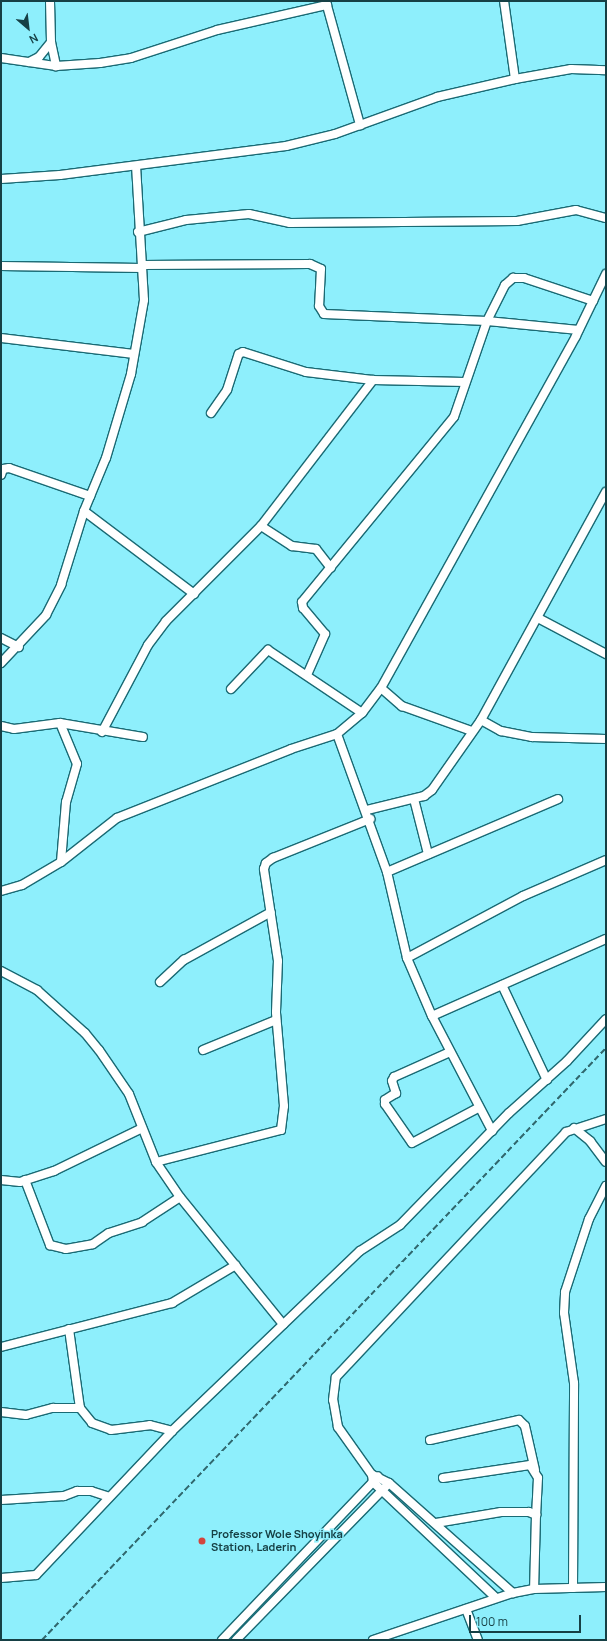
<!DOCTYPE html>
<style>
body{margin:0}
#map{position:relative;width:607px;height:1641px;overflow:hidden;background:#8eeffc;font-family:Manrope,sans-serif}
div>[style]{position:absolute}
.roads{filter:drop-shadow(1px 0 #1a6a74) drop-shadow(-1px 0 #1a6a74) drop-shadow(0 1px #1a6a74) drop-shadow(0 -1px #1a6a74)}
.minor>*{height:8px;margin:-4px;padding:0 4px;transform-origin:4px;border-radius:4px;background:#fff}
.rail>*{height:2px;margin-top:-1px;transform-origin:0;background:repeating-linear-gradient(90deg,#30676d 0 6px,transparent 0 9px)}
.dots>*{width:11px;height:11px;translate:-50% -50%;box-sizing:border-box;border:2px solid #8eeffc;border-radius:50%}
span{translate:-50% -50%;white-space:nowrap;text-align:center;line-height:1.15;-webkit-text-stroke:3px #8eeffc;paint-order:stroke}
.poi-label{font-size:11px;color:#164045;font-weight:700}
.left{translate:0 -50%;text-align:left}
.frame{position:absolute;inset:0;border:2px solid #164045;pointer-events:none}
.north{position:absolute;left:8px;top:8px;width:40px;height:40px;-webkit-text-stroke:3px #8eeffc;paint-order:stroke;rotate:152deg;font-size:11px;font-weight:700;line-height:16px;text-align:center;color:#164045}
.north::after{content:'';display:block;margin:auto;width:14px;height:18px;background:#164045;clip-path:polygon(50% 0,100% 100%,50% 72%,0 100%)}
.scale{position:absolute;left:469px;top:1615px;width:112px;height:18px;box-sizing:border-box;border:2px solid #164045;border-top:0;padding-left:5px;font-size:12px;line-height:14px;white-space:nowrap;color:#164045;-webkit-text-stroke:3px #8eeffc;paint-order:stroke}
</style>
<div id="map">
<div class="roads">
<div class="minor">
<i style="left:326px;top:2px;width:128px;rotate:74.5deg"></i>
<i style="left:51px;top:42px;width:25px;rotate:78deg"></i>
<i style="left:1px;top:58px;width:56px;rotate:8.3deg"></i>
<i style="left:56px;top:66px;width:44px;rotate:-3.9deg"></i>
<i style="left:100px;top:63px;width:31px;rotate:-9deg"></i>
<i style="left:131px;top:58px;width:90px;rotate:-18deg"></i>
<i style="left:217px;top:30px;width:113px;rotate:-12.8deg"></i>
<i style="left:29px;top:62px;width:11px;rotate:-27deg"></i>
<i style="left:39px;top:57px;width:19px;rotate:-51deg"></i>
<i style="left:51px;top:42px;width:41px;rotate:-91.4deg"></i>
<i style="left:515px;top:79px;width:57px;rotate:-10.1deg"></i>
<i style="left:571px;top:69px;width:35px;rotate:2deg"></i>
<i style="left:1px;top:179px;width:59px;rotate:-3.9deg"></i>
<i style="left:60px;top:175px;width:228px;rotate:-7.3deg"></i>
<i style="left:286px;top:146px;width:50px;rotate:-13.8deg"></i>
<i style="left:335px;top:134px;width:109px;rotate:-19.9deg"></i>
<i style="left:437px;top:97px;width:80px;rotate:-13deg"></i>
<i style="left:515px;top:79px;width:79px;rotate:-98deg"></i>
<i style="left:138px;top:232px;width:49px;rotate:-14deg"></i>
<i style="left:186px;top:220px;width:63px;rotate:-5.4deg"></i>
<i style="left:249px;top:214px;width:42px;rotate:12.4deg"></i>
<i style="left:290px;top:223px;width:227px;rotate:-0.5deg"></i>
<i style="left:517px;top:221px;width:60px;rotate:-10.6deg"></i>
<i style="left:576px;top:210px;width:31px;rotate:15deg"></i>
<i style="left:142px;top:265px;width:168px;rotate:-0.3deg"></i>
<i style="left:310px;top:264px;width:12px;rotate:24deg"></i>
<i style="left:321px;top:269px;width:37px;rotate:93deg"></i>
<i style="left:319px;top:306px;width:9px;rotate:58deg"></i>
<i style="left:324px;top:314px;width:163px;rotate:2.5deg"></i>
<i style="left:487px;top:321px;width:92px;rotate:5.6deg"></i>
<i style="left:1px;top:266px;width:141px;rotate:0.8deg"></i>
<i style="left:1px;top:338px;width:134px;rotate:6.9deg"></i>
<i style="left:211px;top:413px;width:28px;rotate:-55deg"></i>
<i style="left:227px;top:390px;width:38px;rotate:-72deg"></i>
<i style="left:239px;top:354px;width:4px;rotate:-27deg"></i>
<i style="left:243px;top:352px;width:66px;rotate:17.6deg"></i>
<i style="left:306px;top:372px;width:67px;rotate:6.8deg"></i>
<i style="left:373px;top:380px;width:92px;rotate:1.2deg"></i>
<i style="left:1px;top:475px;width:6px;rotate:-72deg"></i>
<i style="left:3px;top:469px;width:6px;rotate:-9deg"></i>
<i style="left:9px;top:468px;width:86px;rotate:19.1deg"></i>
<i style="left:84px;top:511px;width:138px;rotate:37deg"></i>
<i style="left:261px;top:526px;width:37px;rotate:33deg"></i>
<i style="left:292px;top:546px;width:24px;rotate:7deg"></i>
<i style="left:316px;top:549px;width:24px;rotate:52deg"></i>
<i style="left:538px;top:618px;width:77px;rotate:27.9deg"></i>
<i style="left:1px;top:638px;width:20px;rotate:27deg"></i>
<i style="left:1px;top:663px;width:66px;rotate:-46.8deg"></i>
<i style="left:46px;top:615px;width:34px;rotate:-63deg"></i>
<i style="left:61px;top:585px;width:77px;rotate:-72.7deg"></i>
<i style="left:84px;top:511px;width:57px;rotate:-67.5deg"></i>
<i style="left:106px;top:458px;width:88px;rotate:-73.4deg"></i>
<i style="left:131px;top:374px;width:75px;rotate:-80deg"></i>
<i style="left:144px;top:300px;width:134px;rotate:-93.4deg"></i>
<i style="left:307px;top:675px;width:45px;rotate:-66.3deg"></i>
<i style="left:325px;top:634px;width:34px;rotate:-130deg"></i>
<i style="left:303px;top:608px;width:6px;rotate:-99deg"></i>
<i style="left:302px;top:602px;width:239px;rotate:-50.6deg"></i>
<i style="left:454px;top:417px;width:102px;rotate:-71deg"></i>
<i style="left:487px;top:321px;width:40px;rotate:-63.4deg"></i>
<i style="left:505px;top:285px;width:11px;rotate:-41deg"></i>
<i style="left:513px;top:278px;width:11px"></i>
<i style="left:524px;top:278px;width:73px;rotate:18.4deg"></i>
<i style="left:381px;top:688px;width:28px;rotate:41deg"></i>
<i style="left:402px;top:706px;width:74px;rotate:19.7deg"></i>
<i style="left:231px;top:689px;width:54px;rotate:-46.5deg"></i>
<i style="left:268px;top:650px;width:113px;rotate:33.8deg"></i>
<i style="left:481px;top:720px;width:23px;rotate:29deg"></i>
<i style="left:501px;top:731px;width:32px;rotate:11deg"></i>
<i style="left:532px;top:737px;width:74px;rotate:1.5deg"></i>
<i style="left:60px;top:723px;width:44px;rotate:67.5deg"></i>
<i style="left:77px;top:764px;width:40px;rotate:106deg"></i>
<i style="left:66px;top:802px;width:60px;rotate:94.8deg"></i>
<i style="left:1px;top:726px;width:13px;rotate:13deg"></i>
<i style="left:14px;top:729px;width:46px;rotate:-7.4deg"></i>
<i style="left:60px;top:723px;width:84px;rotate:9.6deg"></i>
<i style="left:102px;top:732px;width:98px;rotate:-62.1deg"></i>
<i style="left:148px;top:645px;width:30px;rotate:-53deg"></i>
<i style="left:166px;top:621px;width:134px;rotate:-45deg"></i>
<i style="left:261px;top:526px;width:184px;rotate:-52.5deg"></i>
<i style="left:337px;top:734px;width:147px;rotate:70.1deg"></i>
<i style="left:387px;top:872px;width:88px;rotate:76.9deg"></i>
<i style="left:407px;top:958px;width:63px;rotate:66.7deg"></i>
<i style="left:432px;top:1016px;width:130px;rotate:62.4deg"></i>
<i style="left:414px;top:799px;width:57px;rotate:75.7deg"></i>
<i style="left:367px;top:810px;width:59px;rotate:-13.8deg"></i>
<i style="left:424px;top:796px;width:10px;rotate:-37deg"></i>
<i style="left:432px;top:790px;width:85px;rotate:-55deg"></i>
<i style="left:481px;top:720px;width:260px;rotate:-61.3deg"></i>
<i style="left:387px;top:872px;width:186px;rotate:-23.1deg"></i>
<i style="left:1px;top:891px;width:22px;rotate:-16deg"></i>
<i style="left:22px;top:885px;width:45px;rotate:-30.5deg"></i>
<i style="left:61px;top:862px;width:71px;rotate:-38.2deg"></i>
<i style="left:117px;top:818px;width:187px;rotate:-21.6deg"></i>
<i style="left:291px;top:749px;width:48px;rotate:-18.1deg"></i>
<i style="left:337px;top:734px;width:33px;rotate:-40deg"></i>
<i style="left:362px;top:713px;width:31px;rotate:-53deg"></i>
<i style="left:381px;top:688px;width:402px;rotate:-61deg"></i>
<i style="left:576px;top:336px;width:69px;rotate:-64.2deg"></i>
<i style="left:407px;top:958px;width:132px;rotate:-28.1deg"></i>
<i style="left:523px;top:896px;width:90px;rotate:-23.4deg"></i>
<i style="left:1px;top:971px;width:41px;rotate:27.8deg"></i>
<i style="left:37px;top:990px;width:64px;rotate:41.9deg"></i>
<i style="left:85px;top:1033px;width:22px;rotate:51deg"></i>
<i style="left:99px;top:1050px;width:53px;rotate:55.7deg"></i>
<i style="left:129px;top:1094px;width:73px;rotate:68.3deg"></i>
<i style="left:156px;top:1162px;width:42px;rotate:55.6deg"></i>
<i style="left:180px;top:1197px;width:164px;rotate:51deg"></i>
<i style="left:160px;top:982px;width:33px;rotate:-43deg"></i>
<i style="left:184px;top:960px;width:99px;rotate:-28.9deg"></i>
<i style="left:502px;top:985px;width:105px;rotate:64.7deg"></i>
<i style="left:432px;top:1016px;width:190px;rotate:-23.9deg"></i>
<i style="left:203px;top:1050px;width:79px;rotate:-22.3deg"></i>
<i style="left:450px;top:1052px;width:61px;rotate:155.9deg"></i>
<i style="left:394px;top:1077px;width:4px;rotate:117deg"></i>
<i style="left:392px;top:1081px;width:13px;rotate:72deg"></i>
<i style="left:396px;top:1093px;width:13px;rotate:148deg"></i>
<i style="left:385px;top:1100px;width:4px;rotate:90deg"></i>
<i style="left:385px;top:1104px;width:47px;rotate:55.3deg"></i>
<i style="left:412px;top:1143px;width:75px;rotate:-27.9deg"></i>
<i style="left:574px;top:1128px;width:21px;rotate:39deg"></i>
<i style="left:590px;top:1141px;width:26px;rotate:53deg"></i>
<i style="left:156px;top:1162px;width:129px;rotate:-14.4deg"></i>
<i style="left:281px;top:1130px;width:24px;rotate:-83deg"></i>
<i style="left:284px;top:1106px;width:94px;rotate:-94.9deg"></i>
<i style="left:276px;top:1012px;width:51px;rotate:-87.8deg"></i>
<i style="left:278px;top:961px;width:93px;rotate:-98.7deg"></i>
<i style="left:264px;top:869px;width:6px;rotate:-72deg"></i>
<i style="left:266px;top:863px;width:9px;rotate:-36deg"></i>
<i style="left:273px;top:858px;width:105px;rotate:-21.9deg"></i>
<i style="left:1px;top:1180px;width:19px;rotate:6deg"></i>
<i style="left:20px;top:1182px;width:36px;rotate:-18deg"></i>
<i style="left:54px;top:1171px;width:98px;rotate:-26deg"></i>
<i style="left:25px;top:1180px;width:70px;rotate:69deg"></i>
<i style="left:50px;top:1245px;width:16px;rotate:14deg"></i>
<i style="left:66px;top:1249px;width:27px;rotate:-10deg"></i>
<i style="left:93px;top:1244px;width:19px;rotate:-35deg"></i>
<i style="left:109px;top:1233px;width:35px;rotate:-18deg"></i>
<i style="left:142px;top:1222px;width:45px;rotate:-33.3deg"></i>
<i style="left:69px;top:1329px;width:80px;rotate:82.1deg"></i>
<i style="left:80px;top:1408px;width:19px;rotate:51deg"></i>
<i style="left:92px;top:1423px;width:20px;rotate:20deg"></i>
<i style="left:111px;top:1430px;width:39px;rotate:-7deg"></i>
<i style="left:150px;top:1425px;width:23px;rotate:15deg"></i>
<i style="left:1px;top:1347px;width:177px;rotate:-14.4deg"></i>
<i style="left:172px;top:1303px;width:74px;rotate:-30.7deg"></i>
<i style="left:1px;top:1412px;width:25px;rotate:7deg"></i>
<i style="left:26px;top:1415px;width:28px;rotate:-15deg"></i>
<i style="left:53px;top:1408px;width:27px"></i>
<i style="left:430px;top:1440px;width:91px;rotate:-12.7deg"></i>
<i style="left:519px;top:1420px;width:8px;rotate:45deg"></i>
<i style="left:525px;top:1426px;width:45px;rotate:77.2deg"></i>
<i style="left:373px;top:1475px;width:18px;rotate:27deg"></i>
<i style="left:389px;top:1483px;width:166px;rotate:41.6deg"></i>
<i style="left:443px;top:1478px;width:88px;rotate:-8.5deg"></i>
<i style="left:530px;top:1465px;width:15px;rotate:58deg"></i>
<i style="left:538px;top:1478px;width:37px;rotate:93deg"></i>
<i style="left:1px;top:1500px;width:63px;rotate:-3.6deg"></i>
<i style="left:64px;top:1496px;width:14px;rotate:-21deg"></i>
<i style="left:77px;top:1491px;width:14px"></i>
<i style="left:91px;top:1491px;width:19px;rotate:18deg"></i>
<i style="left:436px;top:1523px;width:66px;rotate:-9.6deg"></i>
<i style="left:501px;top:1512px;width:28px"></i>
<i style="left:529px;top:1512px;width:8px;rotate:23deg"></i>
<i style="left:536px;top:1515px;width:74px;rotate:91.5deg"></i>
<i style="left:1px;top:1578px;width:35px;rotate:-5deg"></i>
<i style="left:36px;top:1575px;width:198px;rotate:-46.6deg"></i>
<i style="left:172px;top:1431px;width:260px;rotate:-43.8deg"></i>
<i style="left:360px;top:1251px;width:48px;rotate:-33deg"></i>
<i style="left:400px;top:1225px;width:156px;rotate:-45.8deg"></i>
<i style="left:509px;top:1113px;width:78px;rotate:-41.9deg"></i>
<i style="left:567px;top:1061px;width:57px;rotate:-47.1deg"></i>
<i style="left:573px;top:1588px;width:205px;rotate:-89.7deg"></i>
<i style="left:574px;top:1383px;width:71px;rotate:-98.1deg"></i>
<i style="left:564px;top:1313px;width:21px;rotate:-87deg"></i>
<i style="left:565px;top:1292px;width:77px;rotate:-71.8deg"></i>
<i style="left:589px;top:1219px;width:37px;rotate:-63deg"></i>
<i style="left:495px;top:1597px;width:168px;rotate:-136.7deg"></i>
<i style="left:373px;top:1482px;width:7px;rotate:-98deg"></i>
<i style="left:372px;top:1475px;width:59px;rotate:-125.3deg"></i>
<i style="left:338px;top:1427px;width:27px;rotate:-100deg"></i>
<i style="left:333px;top:1400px;width:23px;rotate:-83deg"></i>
<i style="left:336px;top:1377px;width:336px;rotate:-46.8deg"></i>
<i style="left:566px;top:1132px;width:42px;rotate:-18deg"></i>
<i style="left:466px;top:1609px;width:33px;rotate:69deg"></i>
<i style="left:222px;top:1640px;width:226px;rotate:-46.3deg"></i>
<i style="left:236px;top:1640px;width:219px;rotate:-45.7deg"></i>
<i style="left:373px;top:1640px;width:148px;rotate:-18.6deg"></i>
<i style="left:513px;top:1593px;width:21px;rotate:-11deg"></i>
<i style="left:534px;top:1589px;width:72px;rotate:-1.6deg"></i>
</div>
</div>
<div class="rail">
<i style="left:42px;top:1640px;width:818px;rotate:-46.39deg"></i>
</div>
<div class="dots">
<i style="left:202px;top:1541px;background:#d2443d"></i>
</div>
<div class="poi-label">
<span class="left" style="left:211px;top:1541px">Professor Wole Shoyinka<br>Station, Laderin</span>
</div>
<div class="frame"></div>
<div class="north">N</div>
<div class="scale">100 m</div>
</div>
